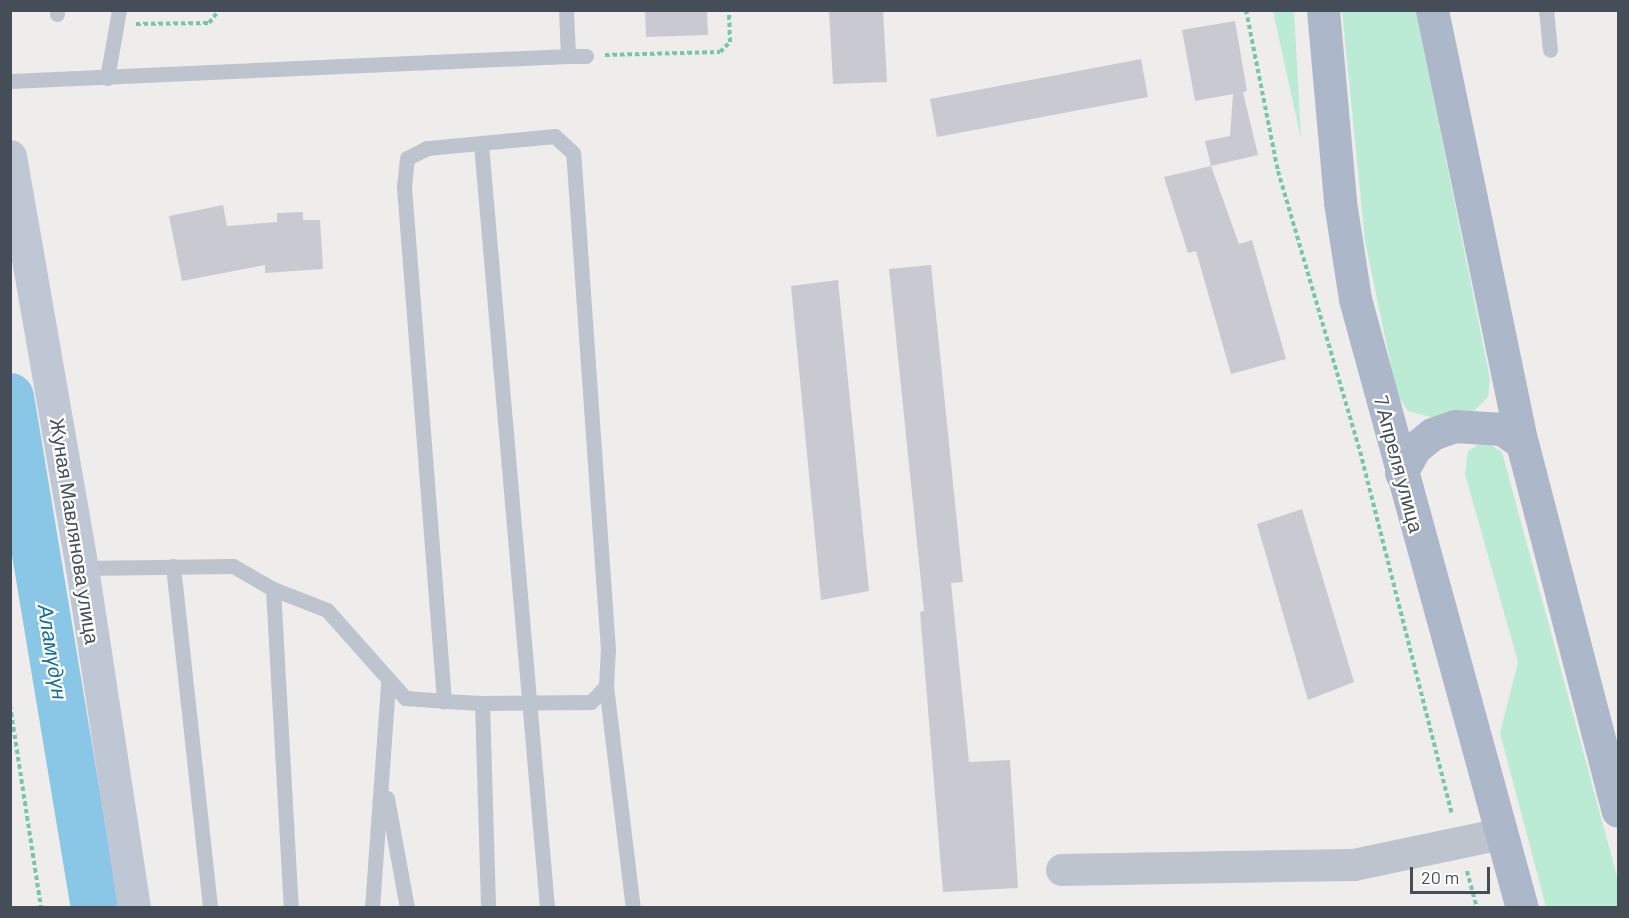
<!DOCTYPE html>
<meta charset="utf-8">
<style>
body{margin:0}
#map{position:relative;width:1629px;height:918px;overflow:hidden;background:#efecec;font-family:Barlow,sans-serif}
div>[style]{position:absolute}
.green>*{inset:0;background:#bbebd4}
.river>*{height:48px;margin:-24px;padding:0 24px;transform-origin:24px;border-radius:24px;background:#8ac6e6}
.building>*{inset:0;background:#c9cad1}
.path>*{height:4px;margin-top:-2px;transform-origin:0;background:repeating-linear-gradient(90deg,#75c7aa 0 4.5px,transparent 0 7.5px)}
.lane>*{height:15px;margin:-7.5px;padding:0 7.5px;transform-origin:7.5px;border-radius:7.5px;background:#bdc4ce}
.street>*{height:32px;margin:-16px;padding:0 16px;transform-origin:16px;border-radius:16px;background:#bdc4ce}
.secondary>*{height:33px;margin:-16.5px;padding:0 16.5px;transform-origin:16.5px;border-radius:16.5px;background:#bfc6d4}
.primary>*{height:33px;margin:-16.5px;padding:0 16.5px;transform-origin:16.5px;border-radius:16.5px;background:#adb7ca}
span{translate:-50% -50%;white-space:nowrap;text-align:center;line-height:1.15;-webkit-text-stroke:4.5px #fff;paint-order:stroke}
.street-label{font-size:20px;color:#454d58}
.water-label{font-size:21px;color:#136d9d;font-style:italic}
.frame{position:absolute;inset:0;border:12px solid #454d58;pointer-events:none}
.scale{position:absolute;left:1410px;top:867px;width:80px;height:27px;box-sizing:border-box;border:3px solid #454d58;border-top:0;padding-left:8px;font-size:18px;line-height:21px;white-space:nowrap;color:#454d58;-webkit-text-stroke:4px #fff;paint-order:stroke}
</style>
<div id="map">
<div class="green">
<i style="clip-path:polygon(1273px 11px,1294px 11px,1301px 139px)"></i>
<i style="clip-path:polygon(1342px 11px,1416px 11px,1490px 379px,1488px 397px,1469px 416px,1434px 418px,1408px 411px,1397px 394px,1365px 241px)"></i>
<i style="clip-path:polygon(1484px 441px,1502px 452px,1618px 880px,1618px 907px,1546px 907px,1500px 733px,1518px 662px,1465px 474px,1468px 451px)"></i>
</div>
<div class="river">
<i style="left:10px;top:397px;width:518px;rotate:80.56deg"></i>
</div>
<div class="building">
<i style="clip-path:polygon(645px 10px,707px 10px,708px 35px,646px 37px)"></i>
<i style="clip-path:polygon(829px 10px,883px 10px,887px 82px,833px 84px)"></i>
<i style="clip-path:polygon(1235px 21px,1247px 91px,1243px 92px,1258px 155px,1211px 166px,1205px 141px,1230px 136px,1233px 94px,1195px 101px,1182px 30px)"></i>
<i style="clip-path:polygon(1141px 59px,1148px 97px,937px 137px,930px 99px)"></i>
<i style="clip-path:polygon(1211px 166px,1239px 244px,1252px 240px,1286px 359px,1231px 374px,1196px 251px,1188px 253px,1164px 177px)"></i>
<i style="clip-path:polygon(223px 205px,227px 226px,277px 222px,277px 213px,303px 212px,303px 220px,320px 220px,323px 269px,265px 273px,265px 265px,182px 281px,169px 216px)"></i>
<i style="clip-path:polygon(931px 265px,963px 582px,951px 583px,969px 762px,1010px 760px,1018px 888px,943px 892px,920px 612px,924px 611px,889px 269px)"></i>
<i style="clip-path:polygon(838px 280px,869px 591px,821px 600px,791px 286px)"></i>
<i style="clip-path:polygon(1302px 509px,1354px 682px,1308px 700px,1257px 524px)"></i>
</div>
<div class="path">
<i style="left:1246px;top:10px;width:164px;rotate:78.8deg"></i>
<i style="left:1278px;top:171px;width:300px;rotate:73.7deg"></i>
<i style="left:1362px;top:459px;width:366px;rotate:75.8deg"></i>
<i style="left:136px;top:24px;width:73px;rotate:-0.8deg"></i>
<i style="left:209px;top:23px;width:16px;rotate:-52deg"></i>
<i style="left:605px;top:55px;width:115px;rotate:-1.5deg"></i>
<i style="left:720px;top:52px;width:14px;rotate:-45deg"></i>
<i style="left:730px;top:42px;width:32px;rotate:-92deg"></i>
<i style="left:10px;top:705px;width:205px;rotate:81.3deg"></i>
<i style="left:1467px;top:871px;width:38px;rotate:75deg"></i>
</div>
<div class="lane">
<i style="left:57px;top:10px;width:4px;rotate:90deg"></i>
<i style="left:566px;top:10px;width:46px;rotate:87.5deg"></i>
<i style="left:568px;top:56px;width:18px"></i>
<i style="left:1546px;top:10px;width:40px;rotate:84.3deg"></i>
<i style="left:107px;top:78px;width:69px;rotate:-80deg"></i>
<i style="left:10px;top:81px;width:559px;rotate:-2.57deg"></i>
<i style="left:481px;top:144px;width:767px;rotate:85.06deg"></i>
<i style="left:173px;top:566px;width:344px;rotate:83.8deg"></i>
<i style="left:82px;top:568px;width:151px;rotate:-0.8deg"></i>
<i style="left:233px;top:566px;width:46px;rotate:29.9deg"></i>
<i style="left:273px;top:589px;width:58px;rotate:21.3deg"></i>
<i style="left:327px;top:610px;width:118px;rotate:48.4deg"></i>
<i style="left:405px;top:698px;width:39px;rotate:4deg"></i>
<i style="left:444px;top:701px;width:38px;rotate:3deg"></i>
<i style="left:482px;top:703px;width:109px;rotate:-0.5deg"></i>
<i style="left:591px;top:702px;width:22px;rotate:-47deg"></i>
<i style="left:606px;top:686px;width:36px;rotate:-87deg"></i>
<i style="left:608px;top:650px;width:498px;rotate:-94deg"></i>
<i style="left:573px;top:153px;width:25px;rotate:-137deg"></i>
<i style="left:555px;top:136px;width:129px;rotate:174.6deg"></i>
<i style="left:427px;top:148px;width:22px;rotate:153deg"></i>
<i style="left:407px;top:158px;width:29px;rotate:96deg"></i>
<i style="left:404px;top:187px;width:516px;rotate:85.55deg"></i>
<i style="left:273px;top:589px;width:320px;rotate:86.8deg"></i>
<i style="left:606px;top:686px;width:224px;rotate:83.1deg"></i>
<i style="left:482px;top:703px;width:205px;rotate:88.3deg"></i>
<i style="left:387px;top:798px;width:112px;rotate:79.7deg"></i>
<i style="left:372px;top:908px;width:226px;rotate:-85.9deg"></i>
</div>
<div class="street">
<i style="left:1062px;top:870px;width:292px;rotate:-1deg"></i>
<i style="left:1354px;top:865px;width:150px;rotate:-11.9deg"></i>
</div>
<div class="secondary">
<i style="left:10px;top:156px;width:418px;rotate:80.1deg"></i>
<i style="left:82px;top:568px;width:344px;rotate:81.3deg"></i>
</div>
<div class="primary">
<i style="left:1323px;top:10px;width:193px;rotate:84.9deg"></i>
<i style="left:1340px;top:202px;width:98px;rotate:81.2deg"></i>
<i style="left:1355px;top:299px;width:631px;rotate:74.67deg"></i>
<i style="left:1432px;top:10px;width:442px;rotate:78.3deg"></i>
<i style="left:1522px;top:443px;width:380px;rotate:75.4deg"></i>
<i style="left:1401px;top:473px;width:29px;rotate:-61deg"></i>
<i style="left:1415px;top:448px;width:22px;rotate:-39deg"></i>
<i style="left:1432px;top:434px;width:24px;rotate:-19deg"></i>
<i style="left:1455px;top:426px;width:47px;rotate:3.7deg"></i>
<i style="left:1502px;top:429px;width:24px;rotate:35deg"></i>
</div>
<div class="street-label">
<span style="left:1399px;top:464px;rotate:75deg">7 Апреля улица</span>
<span style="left:75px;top:531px;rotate:81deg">Жуная Мавлянова улица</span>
</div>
<div class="water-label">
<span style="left:53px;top:652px;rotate:81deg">Аламүдүн</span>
</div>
<div class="frame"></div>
<div class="scale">20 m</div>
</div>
